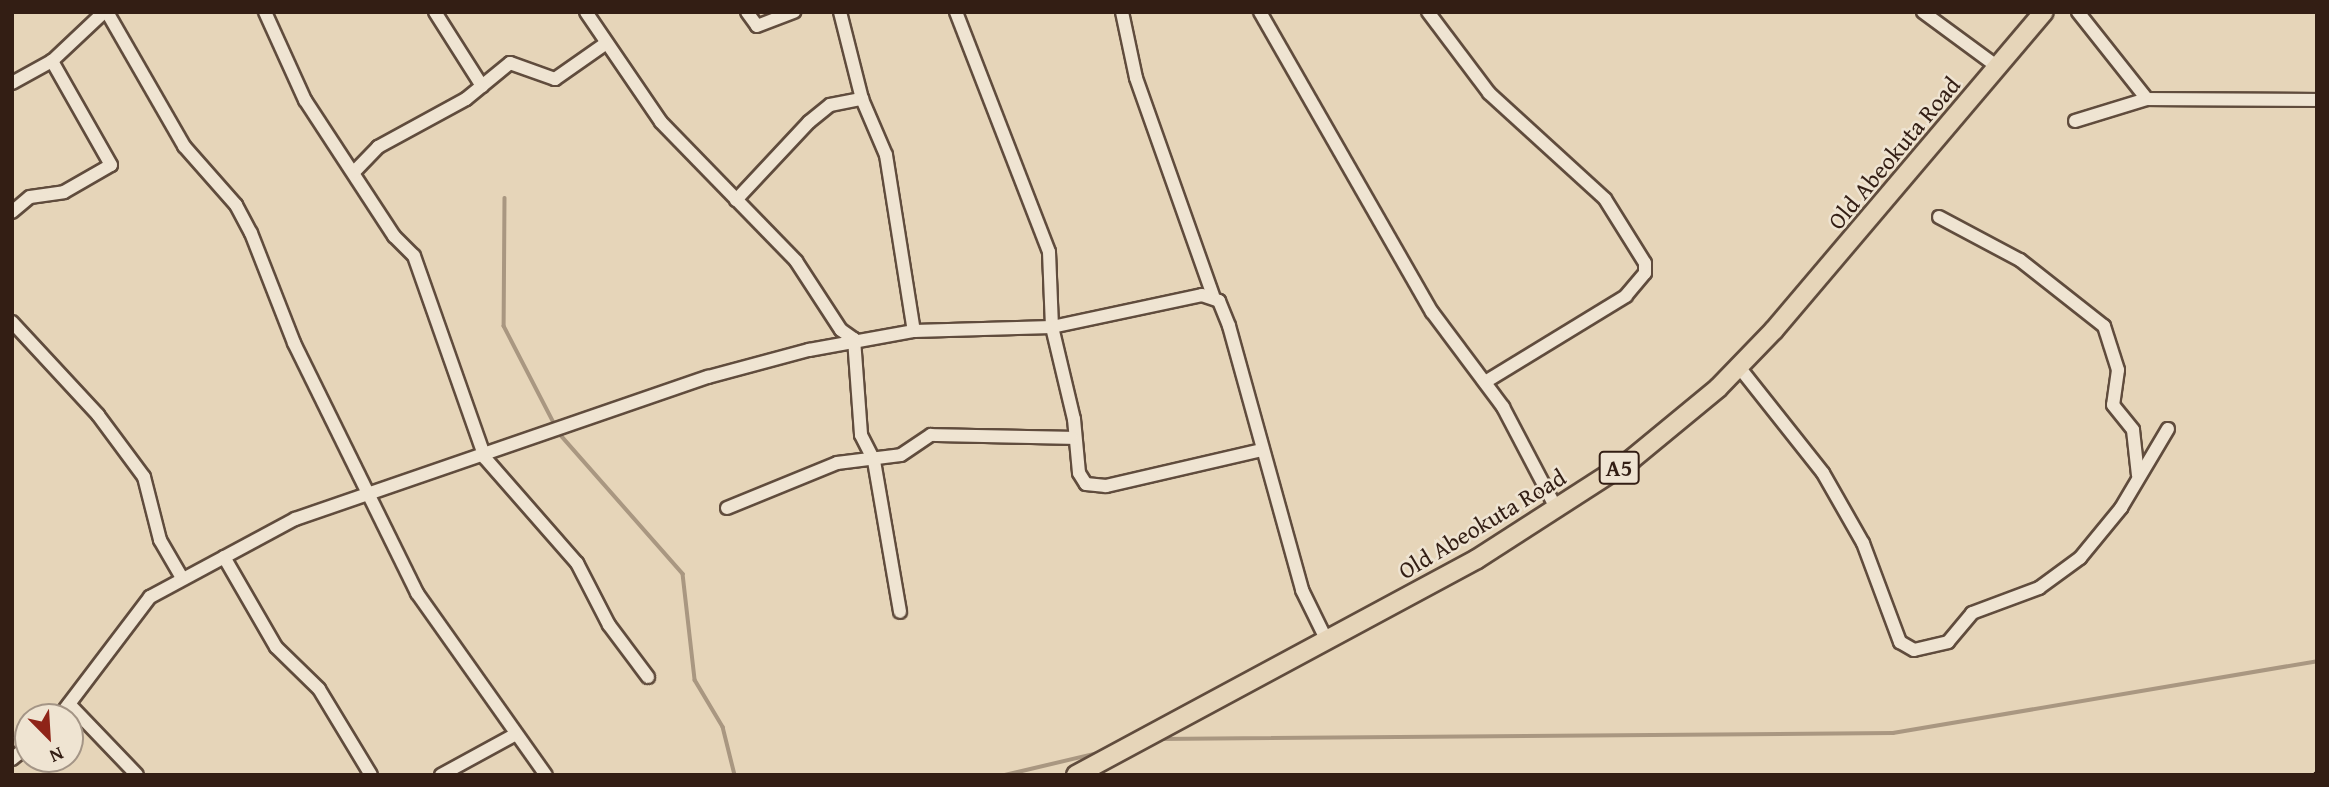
<!DOCTYPE html>
<style>
body{margin:0}
#map{position:relative;width:2329px;height:787px;overflow:hidden;background:#e6d5b9;font-family:"Gentium Book Plus",serif}
div>[style]{position:absolute}
.stream>*{height:3.5px;margin:-1.75px;padding:0 1.75px;transform-origin:1.75px;border-radius:1.75px;background:#a99781}
.roads{filter:drop-shadow(2px 0 #604c3d) drop-shadow(-2px 0 #604c3d) drop-shadow(0 2px #604c3d) drop-shadow(0 -2px #604c3d)}
.minor>*{height:12px;margin:-6px;padding:0 6px;transform-origin:6px;border-radius:6px;background:#efe4d2}
.highway>*{height:18px;margin:-9px;padding:0 9px;transform-origin:9px;border-radius:9px;background:#e6d5b9}
.rail>*{height:6px;margin-top:-3px;transform-origin:0;background:repeating-linear-gradient(90deg,#efe4d2 0 10px,#331e14 0 20px);box-sizing:border-box;border-block:2px solid #331e14}
span{translate:-50% -50%;white-space:nowrap;text-align:center;line-height:1.15;-webkit-text-stroke:5px #efe4d2;paint-order:stroke}
.shield-label span{padding:2px 5px;background:#efe4d2;border:2px solid;border-radius:5px;-webkit-text-stroke-width:0}
.shield-label{font-size:23px;color:#331e14;font-weight:700}
.street-label{font-size:24px;color:#331e14}
.frame{position:absolute;inset:0;border:14px solid #331e14;pointer-events:none}
.north{position:absolute;left:14px;top:703px;width:70px;height:70px;box-sizing:border-box;background:#efe4d2;border:2px solid #a49586;border-radius:50%;rotate:156deg;font-size:19px;font-weight:700;line-height:28px;text-align:center;color:#331e14}
.north::after{content:'';display:block;margin:auto;width:24px;height:32px;background:#8f2418;clip-path:polygon(50% 0,100% 100%,50% 72%,0 100%)}
</style>
<div id="map">
<div class="stream">
<i style="left:505px;top:198px;width:128px;rotate:90.4deg"></i>
<i style="left:504px;top:326px;width:111px;rotate:62.7deg"></i>
<i style="left:558px;top:432px;width:189px;rotate:48.6deg"></i>
<i style="left:683px;top:574px;width:107px;rotate:83.5deg"></i>
<i style="left:695px;top:680px;width:55px;rotate:59.2deg"></i>
<i style="left:723px;top:727px;width:49px;rotate:76deg"></i>
<i style="left:1158px;top:739px;width:735px;rotate:-0.47deg"></i>
<i style="left:1893px;top:733px;width:430px;rotate:-9.6deg"></i>
<i style="left:1005px;top:775px;width:100px;rotate:-13.3deg"></i>
</div>
<div class="roads">
<div class="minor">
<i style="left:107px;top:12px;width:155px;rotate:60.1deg"></i>
<i style="left:184px;top:146px;width:79px;rotate:48.6deg"></i>
<i style="left:236px;top:205px;width:32px;rotate:62deg"></i>
<i style="left:251px;top:233px;width:118px;rotate:68.6deg"></i>
<i style="left:294px;top:343px;width:279px;rotate:63.8deg"></i>
<i style="left:417px;top:593px;width:223px;rotate:54.7deg"></i>
<i style="left:265px;top:12px;width:97px;rotate:65.6deg"></i>
<i style="left:305px;top:100px;width:163px;rotate:56.8deg"></i>
<i style="left:394px;top:236px;width:28px;rotate:45deg"></i>
<i style="left:414px;top:256px;width:214px;rotate:70.6deg"></i>
<i style="left:485px;top:458px;width:140px;rotate:48.8deg"></i>
<i style="left:577px;top:563px;width:70px;rotate:62.7deg"></i>
<i style="left:609px;top:625px;width:65px;rotate:53.1deg"></i>
<i style="left:435px;top:12px;width:88px;rotate:57.6deg"></i>
<i style="left:586px;top:12px;width:133px;rotate:55.7deg"></i>
<i style="left:661px;top:122px;width:194px;rotate:45.8deg"></i>
<i style="left:796px;top:261px;width:82px;rotate:56.9deg"></i>
<i style="left:841px;top:330px;width:16px;rotate:35deg"></i>
<i style="left:854px;top:339px;width:96px;rotate:85.8deg"></i>
<i style="left:861px;top:435px;width:29px;rotate:63deg"></i>
<i style="left:874px;top:461px;width:153px;rotate:80.2deg"></i>
<i style="left:747px;top:12px;width:17px;rotate:54deg"></i>
<i style="left:757px;top:26px;width:40px;rotate:-21deg"></i>
<i style="left:840px;top:12px;width:90px;rotate:75.8deg"></i>
<i style="left:862px;top:99px;width:61px;rotate:66.8deg"></i>
<i style="left:886px;top:155px;width:178px;rotate:81deg"></i>
<i style="left:956px;top:12px;width:257px;rotate:68.8deg"></i>
<i style="left:1049px;top:252px;width:75px;rotate:87.7deg"></i>
<i style="left:1052px;top:327px;width:95px;rotate:76.6deg"></i>
<i style="left:1074px;top:419px;width:54px;rotate:84.7deg"></i>
<i style="left:1079px;top:473px;width:13px;rotate:58deg"></i>
<i style="left:1086px;top:484px;width:20px;rotate:6deg"></i>
<i style="left:1106px;top:486px;width:160px;rotate:-13deg"></i>
<i style="left:1122px;top:12px;width:67px;rotate:78deg"></i>
<i style="left:1136px;top:78px;width:231px;rotate:70.5deg"></i>
<i style="left:1260px;top:12px;width:346px;rotate:60.2deg"></i>
<i style="left:1432px;top:312px;width:119px;rotate:53.2deg"></i>
<i style="left:1503px;top:407px;width:116px;rotate:62.3deg"></i>
<i style="left:1428px;top:12px;width:101px;rotate:53deg"></i>
<i style="left:1489px;top:93px;width:157px;rotate:42.4deg"></i>
<i style="left:1605px;top:199px;width:75px;rotate:58deg"></i>
<i style="left:1645px;top:263px;width:10px;rotate:90deg"></i>
<i style="left:1645px;top:273px;width:30px;rotate:130deg"></i>
<i style="left:1626px;top:296px;width:165px;rotate:148.6deg"></i>
<i style="left:1923px;top:12px;width:93px;rotate:36.3deg"></i>
<i style="left:2078px;top:12px;width:111px;rotate:51.6deg"></i>
<i style="left:12px;top:83px;width:46px;rotate:-28.8deg"></i>
<i style="left:52px;top:61px;width:71px;rotate:-43.3deg"></i>
<i style="left:2075px;top:121px;width:75px;rotate:-17deg"></i>
<i style="left:2147px;top:99px;width:170px;rotate:0.3deg"></i>
<i style="left:354px;top:172px;width:35px;rotate:-46deg"></i>
<i style="left:378px;top:147px;width:100px;rotate:-28.6deg"></i>
<i style="left:466px;top:99px;width:57px;rotate:-39.3deg"></i>
<i style="left:510px;top:63px;width:48px;rotate:19.6deg"></i>
<i style="left:555px;top:79px;width:61px;rotate:-35deg"></i>
<i style="left:736px;top:200px;width:107px;rotate:-46.9deg"></i>
<i style="left:809px;top:122px;width:27px;rotate:-39deg"></i>
<i style="left:830px;top:105px;width:33px;rotate:-11deg"></i>
<i style="left:12px;top:212px;width:23px;rotate:-40deg"></i>
<i style="left:30px;top:197px;width:34px;rotate:-8deg"></i>
<i style="left:64px;top:192px;width:54px;rotate:-29.9deg"></i>
<i style="left:111px;top:165px;width:120px;rotate:-119.6deg"></i>
<i style="left:1939px;top:217px;width:92px;rotate:28deg"></i>
<i style="left:2020px;top:260px;width:107px;rotate:38.2deg"></i>
<i style="left:2104px;top:326px;width:46px;rotate:72.3deg"></i>
<i style="left:2118px;top:370px;width:35px;rotate:98deg"></i>
<i style="left:2113px;top:405px;width:32px;rotate:51deg"></i>
<i style="left:2133px;top:430px;width:45px;rotate:83.7deg"></i>
<i style="left:12px;top:322px;width:127px;rotate:47.2deg"></i>
<i style="left:98px;top:415px;width:77px;rotate:53.4deg"></i>
<i style="left:144px;top:477px;width:65px;rotate:75.7deg"></i>
<i style="left:160px;top:540px;width:44px;rotate:59.9deg"></i>
<i style="left:1739px;top:367px;width:135px;rotate:51.6deg"></i>
<i style="left:1823px;top:473px;width:81px;rotate:60.3deg"></i>
<i style="left:1863px;top:543px;width:106px;rotate:69.5deg"></i>
<i style="left:1900px;top:642px;width:16px;rotate:30deg"></i>
<i style="left:1914px;top:650px;width:35px;rotate:-13deg"></i>
<i style="left:1948px;top:642px;width:38px;rotate:-50deg"></i>
<i style="left:1972px;top:613px;width:72px;rotate:-20.5deg"></i>
<i style="left:2039px;top:588px;width:51px;rotate:-36.2deg"></i>
<i style="left:2080px;top:558px;width:65px;rotate:-50.6deg"></i>
<i style="left:2121px;top:508px;width:92px;rotate:-59.3deg"></i>
<i style="left:727px;top:508px;width:119px;rotate:-22.2deg"></i>
<i style="left:837px;top:463px;width:64px;rotate:-7.1deg"></i>
<i style="left:901px;top:455px;width:36px;rotate:-34deg"></i>
<i style="left:931px;top:435px;width:141px;rotate:1.2deg"></i>
<i style="left:224px;top:557px;width:104px;rotate:60deg"></i>
<i style="left:276px;top:647px;width:60px;rotate:44.3deg"></i>
<i style="left:319px;top:689px;width:100px;rotate:58.8deg"></i>
<i style="left:69px;top:704px;width:98px;rotate:46.2deg"></i>
<i style="left:59px;top:717px;width:151px;rotate:-52.8deg"></i>
<i style="left:150px;top:597px;width:165px;rotate:-28.3deg"></i>
<i style="left:295px;top:519px;width:437px;rotate:-19deg"></i>
<i style="left:708px;top:377px;width:105px;rotate:-15deg"></i>
<i style="left:809px;top:350px;width:107px;rotate:-10.3deg"></i>
<i style="left:914px;top:331px;width:138px;rotate:-1.7deg"></i>
<i style="left:1052px;top:327px;width:153px;rotate:-12deg"></i>
<i style="left:1202px;top:295px;width:18px;rotate:19deg"></i>
<i style="left:1219px;top:301px;width:27px;rotate:68deg"></i>
<i style="left:1229px;top:326px;width:274px;rotate:74.5deg"></i>
<i style="left:1302px;top:590px;width:57px;rotate:63.9deg"></i>
<i style="left:12px;top:759px;width:21px;rotate:-39deg"></i>
<i style="left:441px;top:775px;width:83px;rotate:-28.7deg"></i>
</div>
<div class="highway">
<i style="left:1076px;top:775px;width:455px;rotate:-28.3deg"></i>
<i style="left:1477px;top:559px;width:184px;rotate:-32.8deg"></i>
<i style="left:1632px;top:459px;width:112px;rotate:-39.5deg"></i>
<i style="left:1718px;top:388px;width:81px;rotate:-46deg"></i>
<i style="left:1774px;top:330px;width:417px;rotate:-49.7deg"></i>
</div>
</div>
<div class="rail">
<i style="left:2315px;top:775px;width:2px;rotate:-27deg"></i>
</div>
<div class="shield-label">
<span style="left:1619px;top:468px">A5</span>
</div>
<div class="street-label">
<span style="left:1894px;top:153px;rotate:-50deg">Old Abeokuta Road</span>
<span style="left:1482px;top:524px;rotate:-31deg">Old Abeokuta Road</span>
</div>
<div class="frame"></div>
<div class="north">N</div>
</div>
